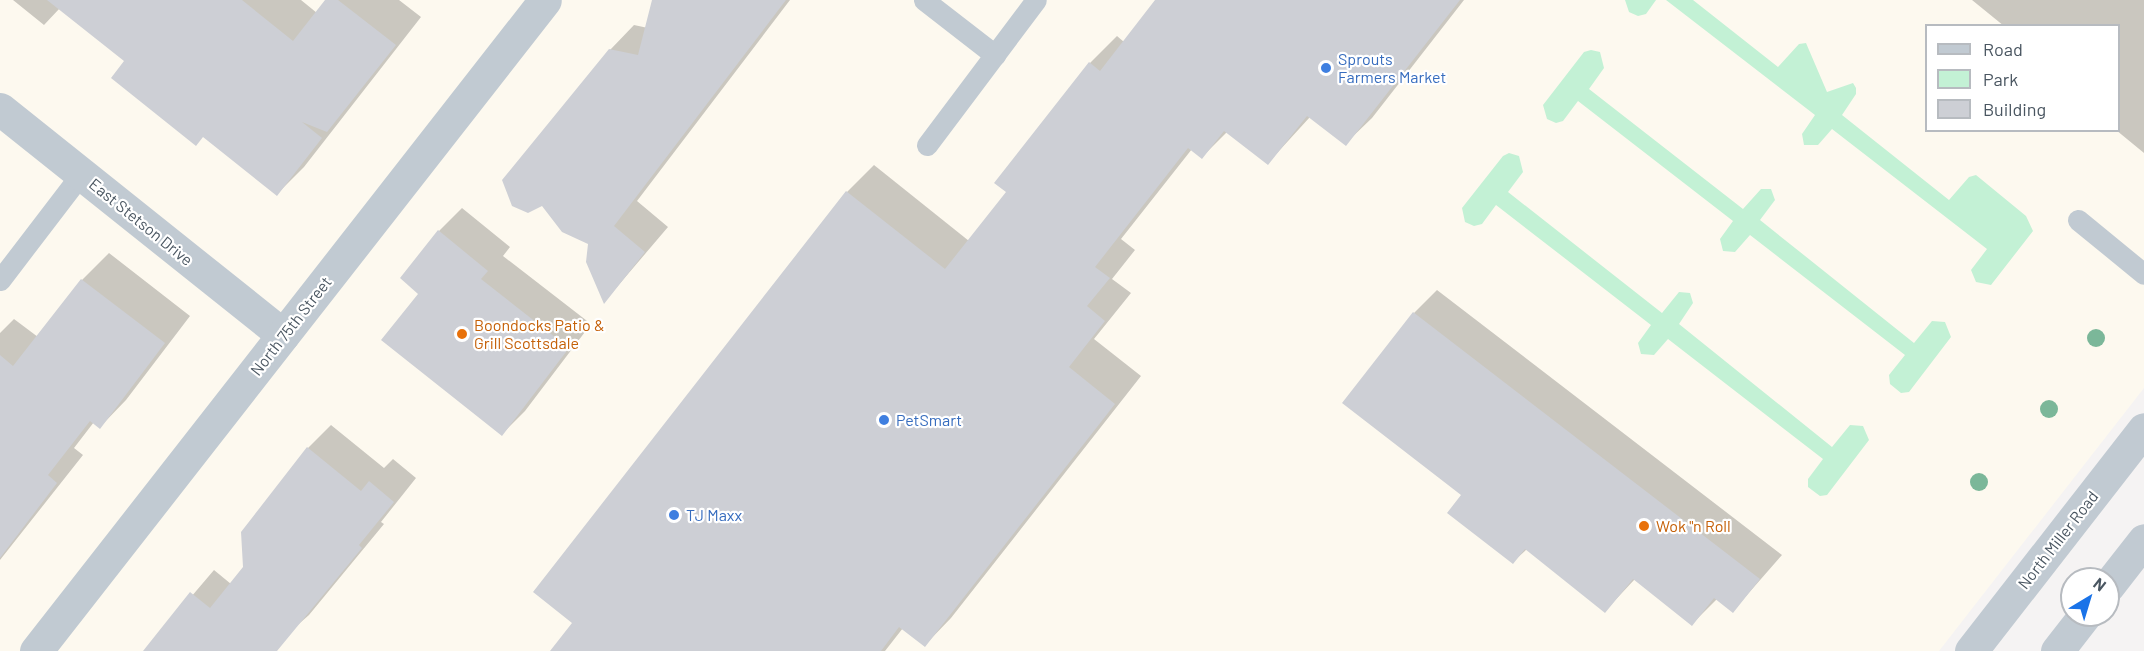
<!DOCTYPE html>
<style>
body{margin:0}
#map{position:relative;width:2144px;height:651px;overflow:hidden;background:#f5f3f3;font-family:Barlow,sans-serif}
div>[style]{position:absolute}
.commercial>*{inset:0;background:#fdf9ef}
.green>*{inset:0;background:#c3f1d5}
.shadow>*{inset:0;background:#0003}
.building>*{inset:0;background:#cdcfd5}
.service>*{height:21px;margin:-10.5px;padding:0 10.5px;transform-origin:10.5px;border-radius:10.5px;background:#c1cad2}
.minor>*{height:33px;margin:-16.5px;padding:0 16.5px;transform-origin:16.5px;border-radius:16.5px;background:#c1cad2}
.tertiary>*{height:33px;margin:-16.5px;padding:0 16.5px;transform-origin:16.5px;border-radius:16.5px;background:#c1cad2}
.trees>*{width:18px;height:18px;margin:-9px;border-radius:50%;background:#7bb799}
.dots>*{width:16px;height:16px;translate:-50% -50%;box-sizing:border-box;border:3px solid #fff;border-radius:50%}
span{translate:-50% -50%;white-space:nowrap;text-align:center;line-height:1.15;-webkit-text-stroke:4.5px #fff;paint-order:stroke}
.shop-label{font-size:16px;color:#366cbe}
.left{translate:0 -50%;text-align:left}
.street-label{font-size:16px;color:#4a5661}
.food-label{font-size:16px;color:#c56008}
.legend{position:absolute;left:1925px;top:24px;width:195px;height:108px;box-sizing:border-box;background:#fff;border:2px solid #b7bbc0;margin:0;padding:8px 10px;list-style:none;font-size:18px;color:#4a5661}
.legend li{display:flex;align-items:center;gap:12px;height:30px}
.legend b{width:30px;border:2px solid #b7bbc0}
.north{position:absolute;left:2060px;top:567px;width:60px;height:60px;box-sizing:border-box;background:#fff;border:2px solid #b7bbc0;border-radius:50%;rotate:38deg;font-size:16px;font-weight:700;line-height:24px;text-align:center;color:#4a5661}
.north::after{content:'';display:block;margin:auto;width:21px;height:27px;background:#1a73e8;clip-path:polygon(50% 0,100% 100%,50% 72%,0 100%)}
</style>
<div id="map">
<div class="commercial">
<i style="clip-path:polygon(evenodd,0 0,2144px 0,2144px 388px,1939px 651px,0 651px,0 0,1926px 26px,2118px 26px,2118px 130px,1926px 130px,1926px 26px)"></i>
</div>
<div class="green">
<i style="clip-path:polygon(1625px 0,1656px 0,1646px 14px,1638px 16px,1629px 12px)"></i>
<i style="clip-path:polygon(1666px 0,1693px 0,1778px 67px,1799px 44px,1806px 43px,1827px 92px,1853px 83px,1856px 88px,1856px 94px,1842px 115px,1949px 200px,1969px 177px,1976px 175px,2026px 216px,2033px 231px,1991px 285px,1976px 282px,1971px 270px,1987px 249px,1832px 129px,1818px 145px,1804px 145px,1802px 134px,1815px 115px)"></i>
<i style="clip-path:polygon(1591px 50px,1600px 52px,1604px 68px,1589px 89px,1743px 209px,1761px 189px,1771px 189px,1775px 200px,1760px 220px,1914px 343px,1932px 321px,1945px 322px,1951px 337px,1909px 392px,1901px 393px,1890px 384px,1889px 375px,1905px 355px,1750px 235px,1735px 252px,1723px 251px,1720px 239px,1733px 221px,1578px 101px,1563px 121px,1556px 123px,1547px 119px,1543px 105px,1584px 52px)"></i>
<i style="clip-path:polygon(1509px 153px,1519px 156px,1523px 172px,1508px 192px,1662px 313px,1679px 292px,1690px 293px,1693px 303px,1679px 324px,1832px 447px,1850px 425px,1863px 426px,1869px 440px,1827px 495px,1820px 496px,1808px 487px,1808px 479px,1823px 459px,1668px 339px,1654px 355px,1641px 354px,1638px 343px,1651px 325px,1496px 205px,1482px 224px,1474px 226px,1465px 222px,1462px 208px,1503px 156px)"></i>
</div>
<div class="shadow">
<i style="clip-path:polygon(13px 0,301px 0,317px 13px,327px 0,399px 0,421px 17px,304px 167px,277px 194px,126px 60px,60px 8px,44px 25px)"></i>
<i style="clip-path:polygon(654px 0,790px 0,637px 201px,668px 227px,605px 301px,610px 50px,634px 25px,648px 28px)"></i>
<i style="clip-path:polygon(1157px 0,1464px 0,1372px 118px,1345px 144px,1310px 117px,1268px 163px,1228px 131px,1202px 157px,1192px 149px,1121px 239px,1135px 250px,1112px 279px,1131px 293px,1094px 339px,1141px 376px,951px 618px,925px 645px,903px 628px,885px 651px,552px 651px,574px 623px,536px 592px,847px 192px,874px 165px,969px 241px,1008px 192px,1090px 63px,1117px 36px,1124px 42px)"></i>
<i style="clip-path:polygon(1972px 0,2144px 0,2144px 153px,2116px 130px,2118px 26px,2004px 26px)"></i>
<i style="clip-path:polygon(462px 208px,510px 247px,503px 256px,591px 324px,525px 411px,502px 434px,420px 293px,439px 231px)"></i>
<i style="clip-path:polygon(109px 253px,190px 316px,126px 400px,100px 427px,94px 422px,74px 448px,83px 455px,0 560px,0 333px,14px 319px,38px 337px,82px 280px)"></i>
<i style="clip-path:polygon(1437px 290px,1782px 555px,1733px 611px,1717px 599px,1692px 624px,1635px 579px,1605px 611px,1527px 549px,1513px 562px,1463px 495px,1414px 313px)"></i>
<i style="clip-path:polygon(331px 425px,384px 468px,393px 459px,416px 478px,381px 522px,384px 524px,309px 615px,268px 651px,145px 651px,214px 570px,231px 584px,244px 568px,308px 448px)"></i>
</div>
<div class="building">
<i style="clip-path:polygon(47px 0,242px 0,293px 41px,325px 0,338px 0,396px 45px,327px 132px,302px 122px,322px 138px,277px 196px,203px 137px,196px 146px,111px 78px,124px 61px)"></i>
<i style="clip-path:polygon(652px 0,786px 0,614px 226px,645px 252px,604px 304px,586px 262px,588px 244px,562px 232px,542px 206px,528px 213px,512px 206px,502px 180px,609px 49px,638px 55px)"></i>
<i style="clip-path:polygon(1155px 0,1460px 0,1346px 146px,1307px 116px,1268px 165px,1224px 131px,1202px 159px,1188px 148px,1095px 267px,1110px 278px,1087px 306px,1105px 321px,1069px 367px,1115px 404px,925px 647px,899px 627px,881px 651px,550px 651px,572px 623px,533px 592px,846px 191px,945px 269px,1006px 192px,994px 183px,1089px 62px,1100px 71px)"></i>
<i style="clip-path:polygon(438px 230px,488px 271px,481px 279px,569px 348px,502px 436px,381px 340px,418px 294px,400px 278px)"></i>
<i style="clip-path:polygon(81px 279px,165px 343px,100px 429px,90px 421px,48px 475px,57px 483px,0 558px,0 355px,13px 366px)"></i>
<i style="clip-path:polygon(1413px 312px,1760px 579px,1733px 613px,1714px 598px,1692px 626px,1633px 579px,1605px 613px,1525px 549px,1513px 564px,1447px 513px,1461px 495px,1342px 403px)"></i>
<i style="clip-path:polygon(307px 447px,361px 491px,369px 481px,394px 502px,359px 545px,362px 548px,277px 651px,143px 651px,190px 592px,210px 608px,243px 567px,241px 532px)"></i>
</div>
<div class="service">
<i style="left:924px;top:0;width:90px;rotate:37.8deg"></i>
<i style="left:927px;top:145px;width:181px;rotate:-53.1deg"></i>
<i style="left:2078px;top:220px;width:85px;rotate:39.3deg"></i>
<i style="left:0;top:280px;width:133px;rotate:-52.6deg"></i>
</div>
<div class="minor">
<i style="left:0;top:109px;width:362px;rotate:38.6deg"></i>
<i style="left:36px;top:651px;width:826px;rotate:-51.98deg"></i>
</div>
<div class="tertiary">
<i style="left:2108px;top:586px;width:58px;rotate:-52deg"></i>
<i style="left:1971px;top:651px;width:281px;rotate:-52.1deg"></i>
<i style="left:2057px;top:651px;width:46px;rotate:-52.1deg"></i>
</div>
<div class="trees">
<i style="left:2096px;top:338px"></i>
<i style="left:2049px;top:409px"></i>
<i style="left:1979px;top:482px"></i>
</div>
<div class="dots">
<i style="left:1326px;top:68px;background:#3f7fe0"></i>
<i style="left:462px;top:334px;background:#e8710a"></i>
<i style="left:884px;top:420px;background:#3f7fe0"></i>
<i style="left:674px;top:515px;background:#3f7fe0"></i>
<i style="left:1644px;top:526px;background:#e8710a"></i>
</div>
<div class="shop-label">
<span class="left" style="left:1338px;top:68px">Sprouts<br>Farmers Market</span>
<span class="left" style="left:896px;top:420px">PetSmart</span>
<span class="left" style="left:686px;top:515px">TJ Maxx</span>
</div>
<div class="street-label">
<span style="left:141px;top:222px;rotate:39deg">East Stetson Drive</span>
<span style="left:291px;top:326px;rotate:-52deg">North 75th Street</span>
<span style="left:2058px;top:540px;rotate:-52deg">North Miller Road</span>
</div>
<div class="food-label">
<span class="left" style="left:474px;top:334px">Boondocks Patio &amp;<br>Grill Scottsdale</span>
<span class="left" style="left:1656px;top:526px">Wok "n Roll</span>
</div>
<ul class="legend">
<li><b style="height:8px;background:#c1cad2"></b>Road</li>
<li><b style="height:16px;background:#c3f1d5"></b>Park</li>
<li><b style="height:16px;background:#cdcfd5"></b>Building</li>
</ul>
<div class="north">N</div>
</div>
